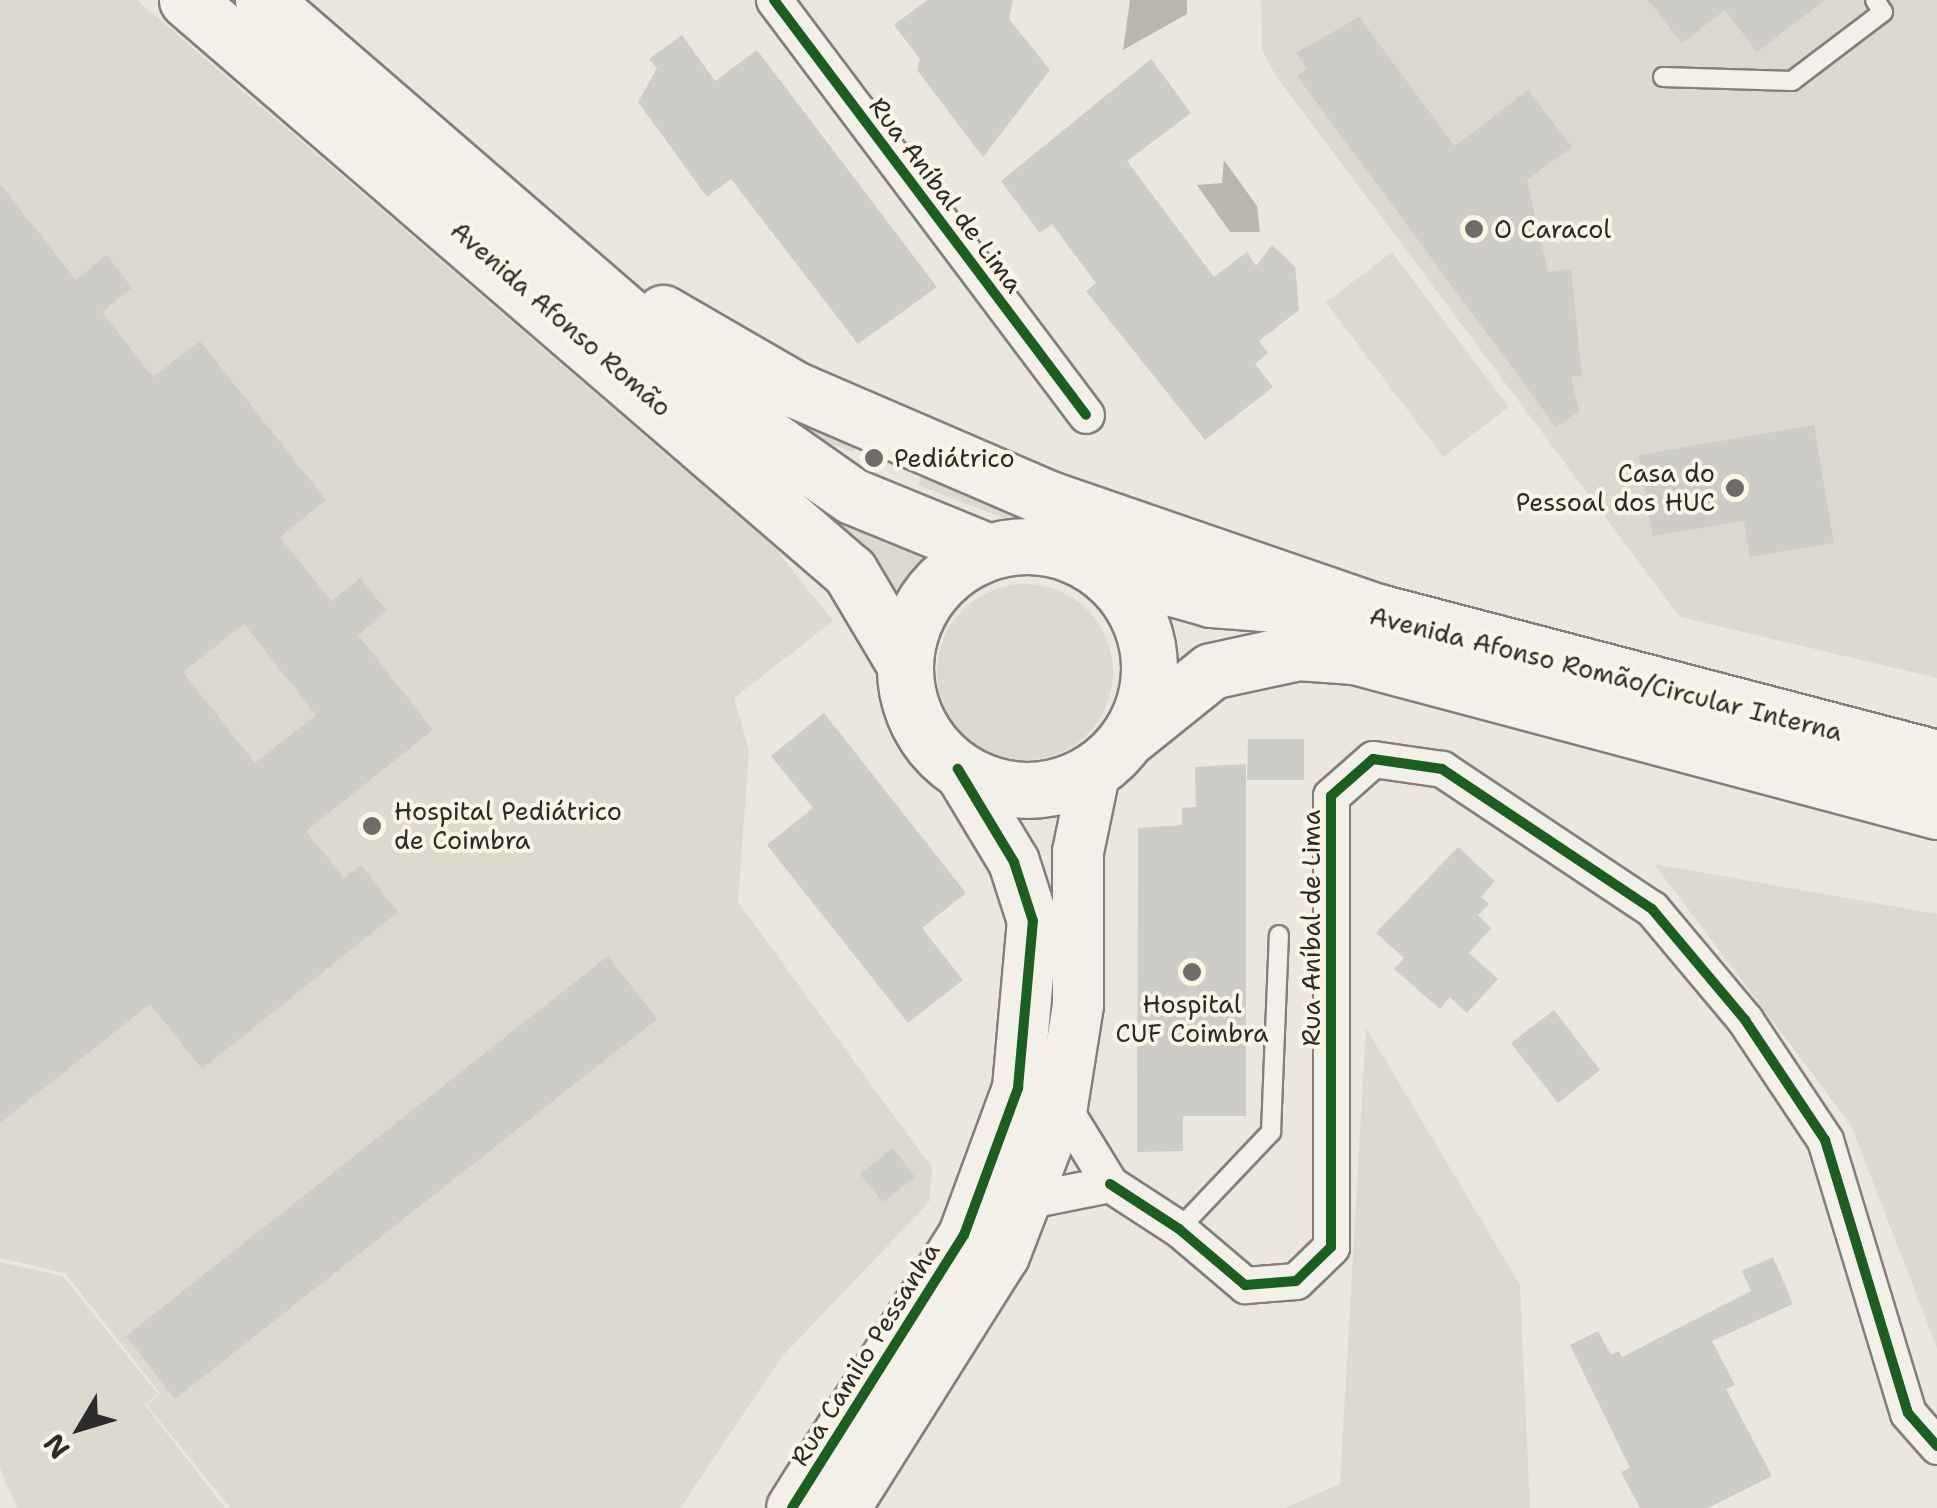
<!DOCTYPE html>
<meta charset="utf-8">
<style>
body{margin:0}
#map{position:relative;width:1937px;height:1508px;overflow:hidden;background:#eae7df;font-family:"Shantell Sans",sans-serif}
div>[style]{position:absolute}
.built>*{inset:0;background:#ddd9ce}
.round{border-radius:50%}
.water>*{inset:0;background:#bab7ae}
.building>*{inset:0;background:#ceccc6}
.roads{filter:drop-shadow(2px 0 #81807c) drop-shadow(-2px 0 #81807c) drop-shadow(0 2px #81807c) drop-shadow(0 -2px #81807c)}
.lane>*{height:18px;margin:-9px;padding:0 9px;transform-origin:9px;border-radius:9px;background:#f3f0ea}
.street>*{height:35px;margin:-17.5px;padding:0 17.5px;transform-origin:17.5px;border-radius:17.5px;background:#f3f0ea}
.secondary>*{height:50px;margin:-25px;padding:0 25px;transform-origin:25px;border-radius:25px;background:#f3f0ea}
.primary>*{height:55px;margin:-27.5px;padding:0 27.5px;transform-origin:27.5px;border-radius:27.5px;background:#f3f0ea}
.primary>.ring{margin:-27.5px;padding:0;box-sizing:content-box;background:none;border:55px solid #f3f0ea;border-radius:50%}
.cycleway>*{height:10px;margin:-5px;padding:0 5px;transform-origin:5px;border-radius:5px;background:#1b5e20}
.dots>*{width:28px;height:28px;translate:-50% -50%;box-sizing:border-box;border:5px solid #fcf5e5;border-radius:50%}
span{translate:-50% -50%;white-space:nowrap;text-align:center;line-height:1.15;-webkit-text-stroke:8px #fcf5e5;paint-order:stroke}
.street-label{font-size:25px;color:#2b2b2b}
.poi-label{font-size:25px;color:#2b2b2b}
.left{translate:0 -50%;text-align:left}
.right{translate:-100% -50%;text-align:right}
.north{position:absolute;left:30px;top:1378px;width:100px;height:100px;-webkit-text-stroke:8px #fcf5e5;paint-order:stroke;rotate:232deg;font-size:28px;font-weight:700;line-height:40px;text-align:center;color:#2b2b2b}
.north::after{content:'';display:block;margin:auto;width:35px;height:45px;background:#2b2b2b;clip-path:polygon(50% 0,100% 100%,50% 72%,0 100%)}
</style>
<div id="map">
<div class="built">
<i style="clip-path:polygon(0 0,137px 0,775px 548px,833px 621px,734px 698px,749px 750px,738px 902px,932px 1168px,929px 1202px,781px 1358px,680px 1508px,230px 1508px,147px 1405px,160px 1393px,65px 1273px,0 1258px)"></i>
<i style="clip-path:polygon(1261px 0,1937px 0,1937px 678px,1680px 617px,1276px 76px,1262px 50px)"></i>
<i style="clip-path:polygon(1392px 252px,1509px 407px,1443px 457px,1326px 302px)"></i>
<i style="clip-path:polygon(802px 404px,1079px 532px,1021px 525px,918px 485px,921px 476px,886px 464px,890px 454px,858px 441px,853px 452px,789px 429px)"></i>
<i style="clip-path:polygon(768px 456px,932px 551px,895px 597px)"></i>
<i class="round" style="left:937px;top:584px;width:176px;height:176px"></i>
<i style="clip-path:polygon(1654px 864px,1937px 914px,1937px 1348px,1851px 1125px)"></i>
<i style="clip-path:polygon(1366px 1028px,1520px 1285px,1530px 1508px,1285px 1508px,1340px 1484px)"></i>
<i style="clip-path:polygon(0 1262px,63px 1276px,158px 1394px,145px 1405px,225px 1508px,17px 1508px,0 1468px)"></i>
</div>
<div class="water">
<i style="clip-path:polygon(1130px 0,1187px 0,1187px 14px,1123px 50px)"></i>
<i style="clip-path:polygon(1224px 160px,1257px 206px,1260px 232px,1230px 232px,1197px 185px,1222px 183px)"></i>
</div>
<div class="building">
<i style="clip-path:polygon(927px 0,1013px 0,1009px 19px,1050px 70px,983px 157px,917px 70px,920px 59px,894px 25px)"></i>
<i style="clip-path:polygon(1648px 0,1825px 0,1757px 52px,1725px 10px,1682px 43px)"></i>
<i style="clip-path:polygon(1359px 17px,1455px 146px,1528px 90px,1572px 147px,1527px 180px,1548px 272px,1571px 269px,1582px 376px,1571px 377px,1579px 411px,1556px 427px,1297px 76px,1307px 68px,1296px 53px)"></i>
<i style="clip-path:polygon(682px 35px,715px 81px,757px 50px,937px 287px,858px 344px,731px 179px,707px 197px,638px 102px,657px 68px,649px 59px)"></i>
<i style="clip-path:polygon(1151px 59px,1191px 113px,1127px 161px,1214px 277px,1247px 252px,1256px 266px,1272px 245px,1295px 267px,1299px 310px,1259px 341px,1268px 353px,1255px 364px,1273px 387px,1205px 440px,1086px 291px,1096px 283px,1052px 224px,1040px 233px,1001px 181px)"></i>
<i style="clip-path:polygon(evenodd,0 184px,76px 280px,107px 255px,132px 288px,102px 312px,153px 377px,200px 341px,326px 500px,280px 537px,331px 601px,360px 578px,387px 611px,358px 635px,433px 730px,306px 831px,344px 878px,361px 865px,398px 912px,202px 1069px,150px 1004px,0 1123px,0 184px,244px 624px,316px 715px,255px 763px,183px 672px,244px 624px)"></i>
<i style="clip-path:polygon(1814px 425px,1834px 543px,1750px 557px,1744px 521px,1653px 536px,1639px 455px)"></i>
<i style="clip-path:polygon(824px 713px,966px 893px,922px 928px,963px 980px,908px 1023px,767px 845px,813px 808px,771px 756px)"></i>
<i style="clip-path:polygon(1248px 739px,1304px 739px,1304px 780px,1247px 780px)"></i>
<i style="clip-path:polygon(1246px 764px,1246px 1116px,1183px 1116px,1183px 1151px,1137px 1152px,1138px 828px,1182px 825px,1182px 808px,1196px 807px,1195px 767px)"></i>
<i style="clip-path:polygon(1458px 847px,1495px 881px,1481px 897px,1489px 904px,1478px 915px,1491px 928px,1469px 953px,1498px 979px,1467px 1013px,1450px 997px,1440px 1009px,1394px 969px,1404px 958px,1376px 933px)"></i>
<i style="clip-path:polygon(608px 956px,657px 1019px,175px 1399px,126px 1336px)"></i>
<i style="clip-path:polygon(1554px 1010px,1600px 1070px,1558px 1103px,1511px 1043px)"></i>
<i style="clip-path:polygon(893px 1148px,915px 1177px,883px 1202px,860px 1174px)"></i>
<i style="clip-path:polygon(1773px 1257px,1793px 1304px,1712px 1341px,1735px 1385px,1726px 1389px,1772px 1476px,1708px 1508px,1640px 1508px,1621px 1472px,1630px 1468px,1570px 1345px,1598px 1331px,1611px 1355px,1619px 1351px,1622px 1357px,1751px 1291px,1742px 1271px)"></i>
</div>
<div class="roads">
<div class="lane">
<i style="left:1663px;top:77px;width:129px;rotate:1.8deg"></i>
<i style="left:1792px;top:81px;width:114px;rotate:-37.2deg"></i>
<i style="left:1883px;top:12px;width:14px;rotate:-124deg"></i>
<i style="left:1179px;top:1229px;width:134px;rotate:-46.5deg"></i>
<i style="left:1271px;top:1132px;width:197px;rotate:-87.7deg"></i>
</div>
<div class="street">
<i style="left:774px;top:0;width:519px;rotate:53.06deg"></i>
<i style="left:1062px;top:1106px;width:92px;rotate:58.4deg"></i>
<i style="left:1110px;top:1184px;width:82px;rotate:33.1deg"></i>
<i style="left:1179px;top:1229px;width:87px;rotate:40.3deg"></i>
<i style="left:1245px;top:1285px;width:51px;rotate:-4.5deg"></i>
<i style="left:1296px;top:1281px;width:49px;rotate:-44.2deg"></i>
<i style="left:1331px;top:1247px;width:451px;rotate:-90deg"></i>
<i style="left:1331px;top:796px;width:56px;rotate:-41.4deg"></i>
<i style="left:1373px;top:759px;width:70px;rotate:8.2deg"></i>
<i style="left:1442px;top:769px;width:252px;rotate:33.7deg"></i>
<i style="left:1652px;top:909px;width:145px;rotate:50deg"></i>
<i style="left:1745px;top:1020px;width:144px;rotate:56.3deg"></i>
<i style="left:1825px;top:1140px;width:285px;rotate:73.1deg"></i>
<i style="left:1908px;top:1413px;width:44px;rotate:48.7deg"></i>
<i style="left:1029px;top:1200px;width:83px;rotate:-11.2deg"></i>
</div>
<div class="secondary">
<i style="left:792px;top:1508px;width:323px;rotate:-57.8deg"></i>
<i style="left:964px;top:1235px;width:157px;rotate:-69.8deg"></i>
<i style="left:1018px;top:1088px;width:168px;rotate:-84.9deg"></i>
<i style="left:1033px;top:921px;width:62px;rotate:-107.9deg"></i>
<i style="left:1014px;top:862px;width:109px;rotate:-121.1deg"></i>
<i style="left:845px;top:1508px;width:298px;rotate:-57.8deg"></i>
<i style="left:1004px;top:1256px;width:161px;rotate:-68.9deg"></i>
<i style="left:1062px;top:1106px;width:102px;rotate:-81deg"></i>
<i style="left:1078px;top:1005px;width:153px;rotate:-90deg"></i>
<i style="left:1078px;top:852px;width:84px;rotate:-78.3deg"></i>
</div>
<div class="primary">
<i style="left:187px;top:0;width:876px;rotate:40.79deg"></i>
<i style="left:850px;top:572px;width:106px;rotate:59.3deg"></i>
<i style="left:263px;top:0;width:668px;rotate:40.87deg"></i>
<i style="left:768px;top:437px;width:103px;rotate:35.1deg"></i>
<i style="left:852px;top:496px;width:146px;rotate:22.2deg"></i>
<i style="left:663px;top:313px;width:154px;rotate:30.1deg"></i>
<i style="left:796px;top:390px;width:279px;rotate:23.3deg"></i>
<i style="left:1052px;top:500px;width:345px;rotate:19deg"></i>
<i class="ring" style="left:905px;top:546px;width:189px;height:189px"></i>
<i style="left:1098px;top:567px;width:117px;rotate:15.8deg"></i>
<i style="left:1211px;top:599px;width:168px;rotate:4.5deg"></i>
<i style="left:1378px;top:612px;width:578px;rotate:14.64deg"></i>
<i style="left:1129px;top:737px;width:105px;rotate:-38.8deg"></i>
<i style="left:1211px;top:671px;width:89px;rotate:-12.3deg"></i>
<i style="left:1298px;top:652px;width:56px;rotate:4.1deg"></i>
<i style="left:1354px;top:656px;width:603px;rotate:14.89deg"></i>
</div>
</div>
<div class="cycleway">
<i style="left:774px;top:0;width:519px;rotate:53.06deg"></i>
<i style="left:1110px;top:1184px;width:82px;rotate:33.1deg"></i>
<i style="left:1179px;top:1229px;width:87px;rotate:40.3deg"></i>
<i style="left:1245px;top:1285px;width:51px;rotate:-4.5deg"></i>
<i style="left:1296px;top:1281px;width:49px;rotate:-44.2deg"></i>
<i style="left:1331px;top:1247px;width:451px;rotate:-90deg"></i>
<i style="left:1331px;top:796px;width:56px;rotate:-41.4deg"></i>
<i style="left:1373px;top:759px;width:70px;rotate:8.2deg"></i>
<i style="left:1442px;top:769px;width:252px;rotate:33.7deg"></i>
<i style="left:1652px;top:909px;width:145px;rotate:50deg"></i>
<i style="left:1745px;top:1020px;width:144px;rotate:56.3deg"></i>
<i style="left:1825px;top:1140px;width:285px;rotate:73.1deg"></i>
<i style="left:1908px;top:1413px;width:44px;rotate:48.7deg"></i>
<i style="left:792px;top:1508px;width:323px;rotate:-57.8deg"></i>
<i style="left:964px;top:1235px;width:157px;rotate:-69.8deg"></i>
<i style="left:1018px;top:1088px;width:168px;rotate:-84.9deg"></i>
<i style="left:1033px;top:921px;width:62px;rotate:-107.9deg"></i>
<i style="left:1014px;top:862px;width:109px;rotate:-121.1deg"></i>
</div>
<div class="dots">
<i style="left:1474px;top:229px;background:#6e6d6a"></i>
<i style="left:874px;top:458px;background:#6e6d6a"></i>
<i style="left:1735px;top:488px;background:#6e6d6a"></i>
<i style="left:372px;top:826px;background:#6e6d6a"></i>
<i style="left:1192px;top:972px;background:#6e6d6a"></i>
</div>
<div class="street-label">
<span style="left:946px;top:195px;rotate:53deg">Rua Aníbal de Lima</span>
<span style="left:561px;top:319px;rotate:41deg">Avenida Afonso Romão</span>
<span style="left:1606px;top:674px;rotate:14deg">Avenida Afonso Romão/Circular Interna</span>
<span style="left:1311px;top:928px;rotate:-90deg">Rua Aníbal de Lima</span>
<span style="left:865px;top:1354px;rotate:-58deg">Rua Camilo Pessanha</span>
</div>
<div class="poi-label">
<span class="left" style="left:1494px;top:229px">O Caracol</span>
<span class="left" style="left:894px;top:458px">Pediátrico</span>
<span class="right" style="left:1715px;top:488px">Casa do<br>Pessoal dos HUC</span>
<span class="left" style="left:394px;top:826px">Hospital Pediátrico<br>de Coimbra</span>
<span style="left:1192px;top:1019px">Hospital<br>CUF Coimbra</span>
</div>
<div class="north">N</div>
</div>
